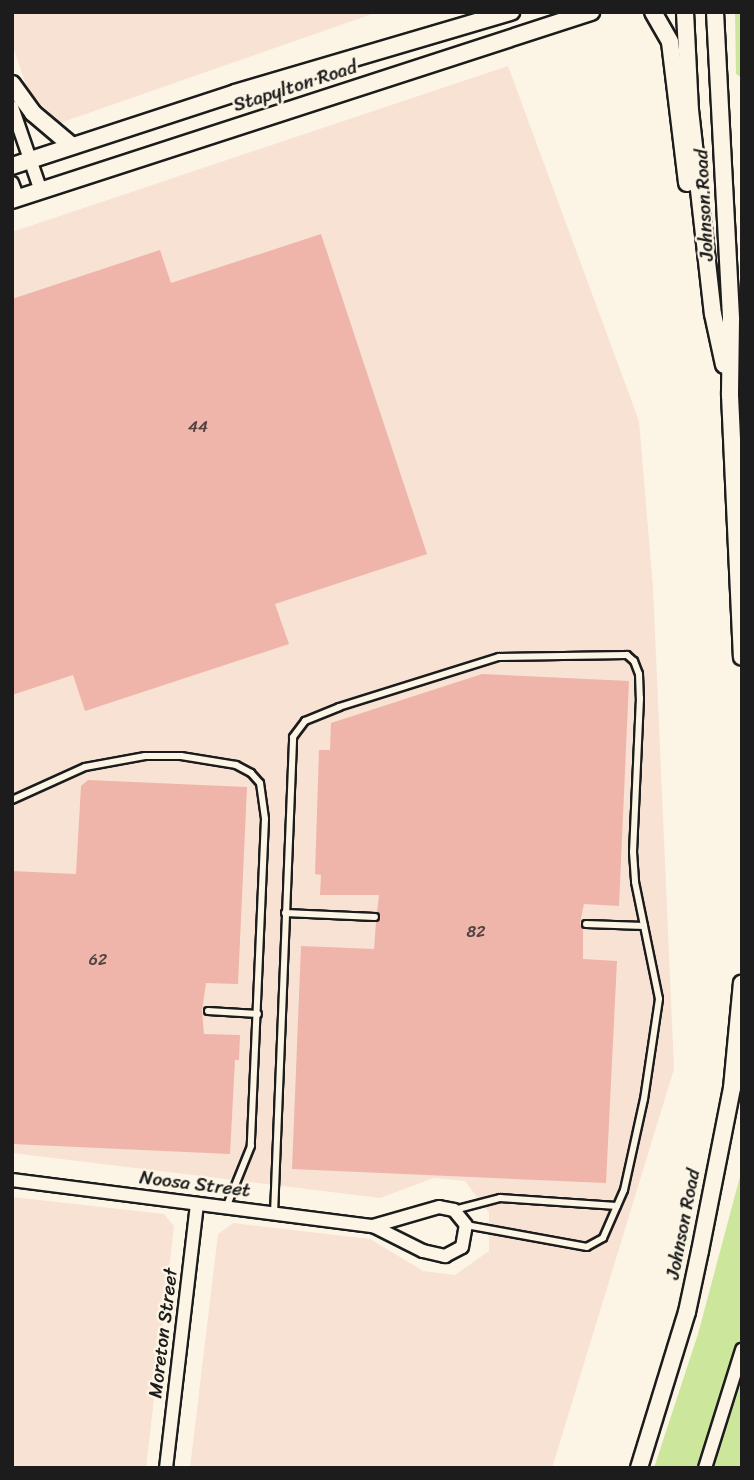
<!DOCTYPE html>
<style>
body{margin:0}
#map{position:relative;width:754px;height:1480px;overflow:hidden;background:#fcf5e5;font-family:Sriracha,sans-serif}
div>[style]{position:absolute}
.built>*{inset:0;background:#f8e2d3}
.green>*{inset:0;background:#cce69c}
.building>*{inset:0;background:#efb5aa}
.roads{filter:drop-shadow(2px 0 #1c1c1c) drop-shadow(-2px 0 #1c1c1c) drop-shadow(0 2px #1c1c1c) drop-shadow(0 -2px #1c1c1c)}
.lane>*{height:6px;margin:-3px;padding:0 3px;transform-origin:3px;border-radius:3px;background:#fcf5e5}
.street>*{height:12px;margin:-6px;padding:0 6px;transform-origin:6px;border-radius:6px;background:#fcf5e5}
.secondary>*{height:16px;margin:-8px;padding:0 8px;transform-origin:8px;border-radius:8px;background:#fcf5e5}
span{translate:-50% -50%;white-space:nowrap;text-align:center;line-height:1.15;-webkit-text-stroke:5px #fcf5e5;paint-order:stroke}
.number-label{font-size:16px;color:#514240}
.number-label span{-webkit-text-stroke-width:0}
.street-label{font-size:19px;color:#1c1c1c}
.frame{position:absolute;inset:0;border:14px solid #1c1c1c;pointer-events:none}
</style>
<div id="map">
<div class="built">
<i style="clip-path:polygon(12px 12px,378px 12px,60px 123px,28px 91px,12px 44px)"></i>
<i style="clip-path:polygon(508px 66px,639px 421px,653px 587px,674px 1069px,552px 1468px,190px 1468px,218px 1234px,233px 1223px,370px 1239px,423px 1271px,455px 1275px,489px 1251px,489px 1213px,465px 1181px,434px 1178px,380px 1198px,12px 1153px,12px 232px)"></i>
<i style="clip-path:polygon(12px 1197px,164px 1214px,174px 1226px,146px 1468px,12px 1468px)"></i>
</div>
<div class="green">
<i style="clip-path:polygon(735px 12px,742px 12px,742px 78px,736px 74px)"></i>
<i style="clip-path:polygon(742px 1169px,742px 1468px,654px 1468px,698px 1334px)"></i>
</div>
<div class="building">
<i style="clip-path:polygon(321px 234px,427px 554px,275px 604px,289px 644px,85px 711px,73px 675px,12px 695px,12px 299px,160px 250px,171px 283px)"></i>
<i style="clip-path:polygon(482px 674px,629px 681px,619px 906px,584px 904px,580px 923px,583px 929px,583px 959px,617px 961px,606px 1183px,292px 1169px,301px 946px,374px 949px,376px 922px,381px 918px,377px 912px,379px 895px,320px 895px,321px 875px,315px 874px,319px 750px,330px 750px,331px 723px)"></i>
<i style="clip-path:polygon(88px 780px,247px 787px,238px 984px,206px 983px,202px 1011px,204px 1034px,240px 1035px,239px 1060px,235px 1060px,230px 1154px,12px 1144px,12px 871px,76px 874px,81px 786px)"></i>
</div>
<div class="roads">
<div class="lane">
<i style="left:12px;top:800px;width:80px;rotate:-24.3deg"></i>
<i style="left:85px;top:767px;width:61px;rotate:-10.4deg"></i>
<i style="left:145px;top:756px;width:36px"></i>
<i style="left:181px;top:756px;width:56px;rotate:9.3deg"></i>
<i style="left:236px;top:765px;width:17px;rotate:28deg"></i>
<i style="left:251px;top:773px;width:13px;rotate:48deg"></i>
<i style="left:260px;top:783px;width:36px;rotate:82deg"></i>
<i style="left:265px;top:819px;width:327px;rotate:92.5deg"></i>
<i style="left:251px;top:1146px;width:67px;rotate:112deg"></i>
<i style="left:285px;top:913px;width:90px;rotate:2.5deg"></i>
<i style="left:586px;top:924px;width:58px;rotate:2deg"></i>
<i style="left:208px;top:1011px;width:50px;rotate:3.4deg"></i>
<i style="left:454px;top:1210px;width:48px;rotate:-14.6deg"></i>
<i style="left:500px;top:1198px;width:117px;rotate:3.9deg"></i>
<i style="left:274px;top:1214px;width:477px;rotate:-87.7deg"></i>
<i style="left:293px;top:737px;width:20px;rotate:-53deg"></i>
<i style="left:305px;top:721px;width:37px;rotate:-22deg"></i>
<i style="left:339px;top:707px;width:168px;rotate:-17.4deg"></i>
<i style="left:499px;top:657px;width:128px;rotate:-0.9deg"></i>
<i style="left:627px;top:655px;width:9px;rotate:41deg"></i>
<i style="left:634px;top:661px;width:14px;rotate:69deg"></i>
<i style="left:639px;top:674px;width:24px;rotate:88deg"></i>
<i style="left:640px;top:698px;width:154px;rotate:92.6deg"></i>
<i style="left:633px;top:852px;width:30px;rotate:86deg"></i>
<i style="left:635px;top:882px;width:119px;rotate:78.4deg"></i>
<i style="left:659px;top:999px;width:101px;rotate:98.5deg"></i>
<i style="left:644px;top:1099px;width:93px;rotate:102.4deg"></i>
<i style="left:624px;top:1190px;width:52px;rotate:113.6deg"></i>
<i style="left:603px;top:1238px;width:18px;rotate:151deg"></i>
<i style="left:587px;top:1247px;width:123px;rotate:-169.7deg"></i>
</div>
<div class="street">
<i style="left:12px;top:107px;width:89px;rotate:71deg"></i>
<i style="left:12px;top:183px;width:17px;rotate:69deg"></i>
<i style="left:12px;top:1180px;width:364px;rotate:7.3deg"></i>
<i style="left:373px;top:1226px;width:56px;rotate:26.6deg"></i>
<i style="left:423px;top:1251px;width:23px;rotate:13deg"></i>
<i style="left:445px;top:1256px;width:19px;rotate:-28deg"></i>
<i style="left:462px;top:1247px;width:22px;rotate:-80deg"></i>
<i style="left:466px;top:1225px;width:19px;rotate:-129deg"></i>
<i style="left:454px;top:1210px;width:15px;rotate:-169deg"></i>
<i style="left:439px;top:1207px;width:69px;rotate:163.9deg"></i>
<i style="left:166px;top:1468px;width:266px;rotate:-83.3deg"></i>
<i style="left:705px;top:1468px;width:124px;rotate:-72.6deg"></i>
</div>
<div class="secondary">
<i style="left:653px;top:12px;width:34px;rotate:60deg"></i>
<i style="left:670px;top:42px;width:142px;rotate:83.1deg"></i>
<i style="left:685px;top:12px;width:98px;rotate:87.1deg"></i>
<i style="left:690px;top:110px;width:205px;rotate:83.6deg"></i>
<i style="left:713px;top:314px;width:52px;rotate:77.8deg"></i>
<i style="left:715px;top:12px;width:308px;rotate:87deg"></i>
<i style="left:731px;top:320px;width:75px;rotate:90.8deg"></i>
<i style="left:730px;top:395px;width:262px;rotate:87.4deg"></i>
<i style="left:12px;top:84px;width:36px;rotate:54deg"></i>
<i style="left:33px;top:113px;width:51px;rotate:40.2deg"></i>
<i style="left:12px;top:166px;width:235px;rotate:-18.1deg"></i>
<i style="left:235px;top:93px;width:288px;rotate:-16.4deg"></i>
<i style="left:12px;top:200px;width:609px;rotate:-17.99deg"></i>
<i style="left:639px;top:1468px;width:163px;rotate:-72.9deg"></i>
<i style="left:687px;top:1312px;width:62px;rotate:-78deg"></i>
<i style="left:700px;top:1251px;width:166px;rotate:-78.9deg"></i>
<i style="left:732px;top:1088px;width:105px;rotate:-84.6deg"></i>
</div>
</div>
<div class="number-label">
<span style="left:198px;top:427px">44</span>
<span style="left:476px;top:932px">82</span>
<span style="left:98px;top:960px">62</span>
</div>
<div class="street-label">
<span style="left:295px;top:86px;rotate:-18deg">Stapylton Road</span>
<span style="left:704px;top:205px;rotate:-93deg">Johnson Road</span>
<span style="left:195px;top:1184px;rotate:7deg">Noosa Street</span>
<span style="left:683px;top:1224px;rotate:-79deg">Johnson Road</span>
<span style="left:163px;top:1333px;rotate:-83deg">Moreton Street</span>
</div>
<div class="frame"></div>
</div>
